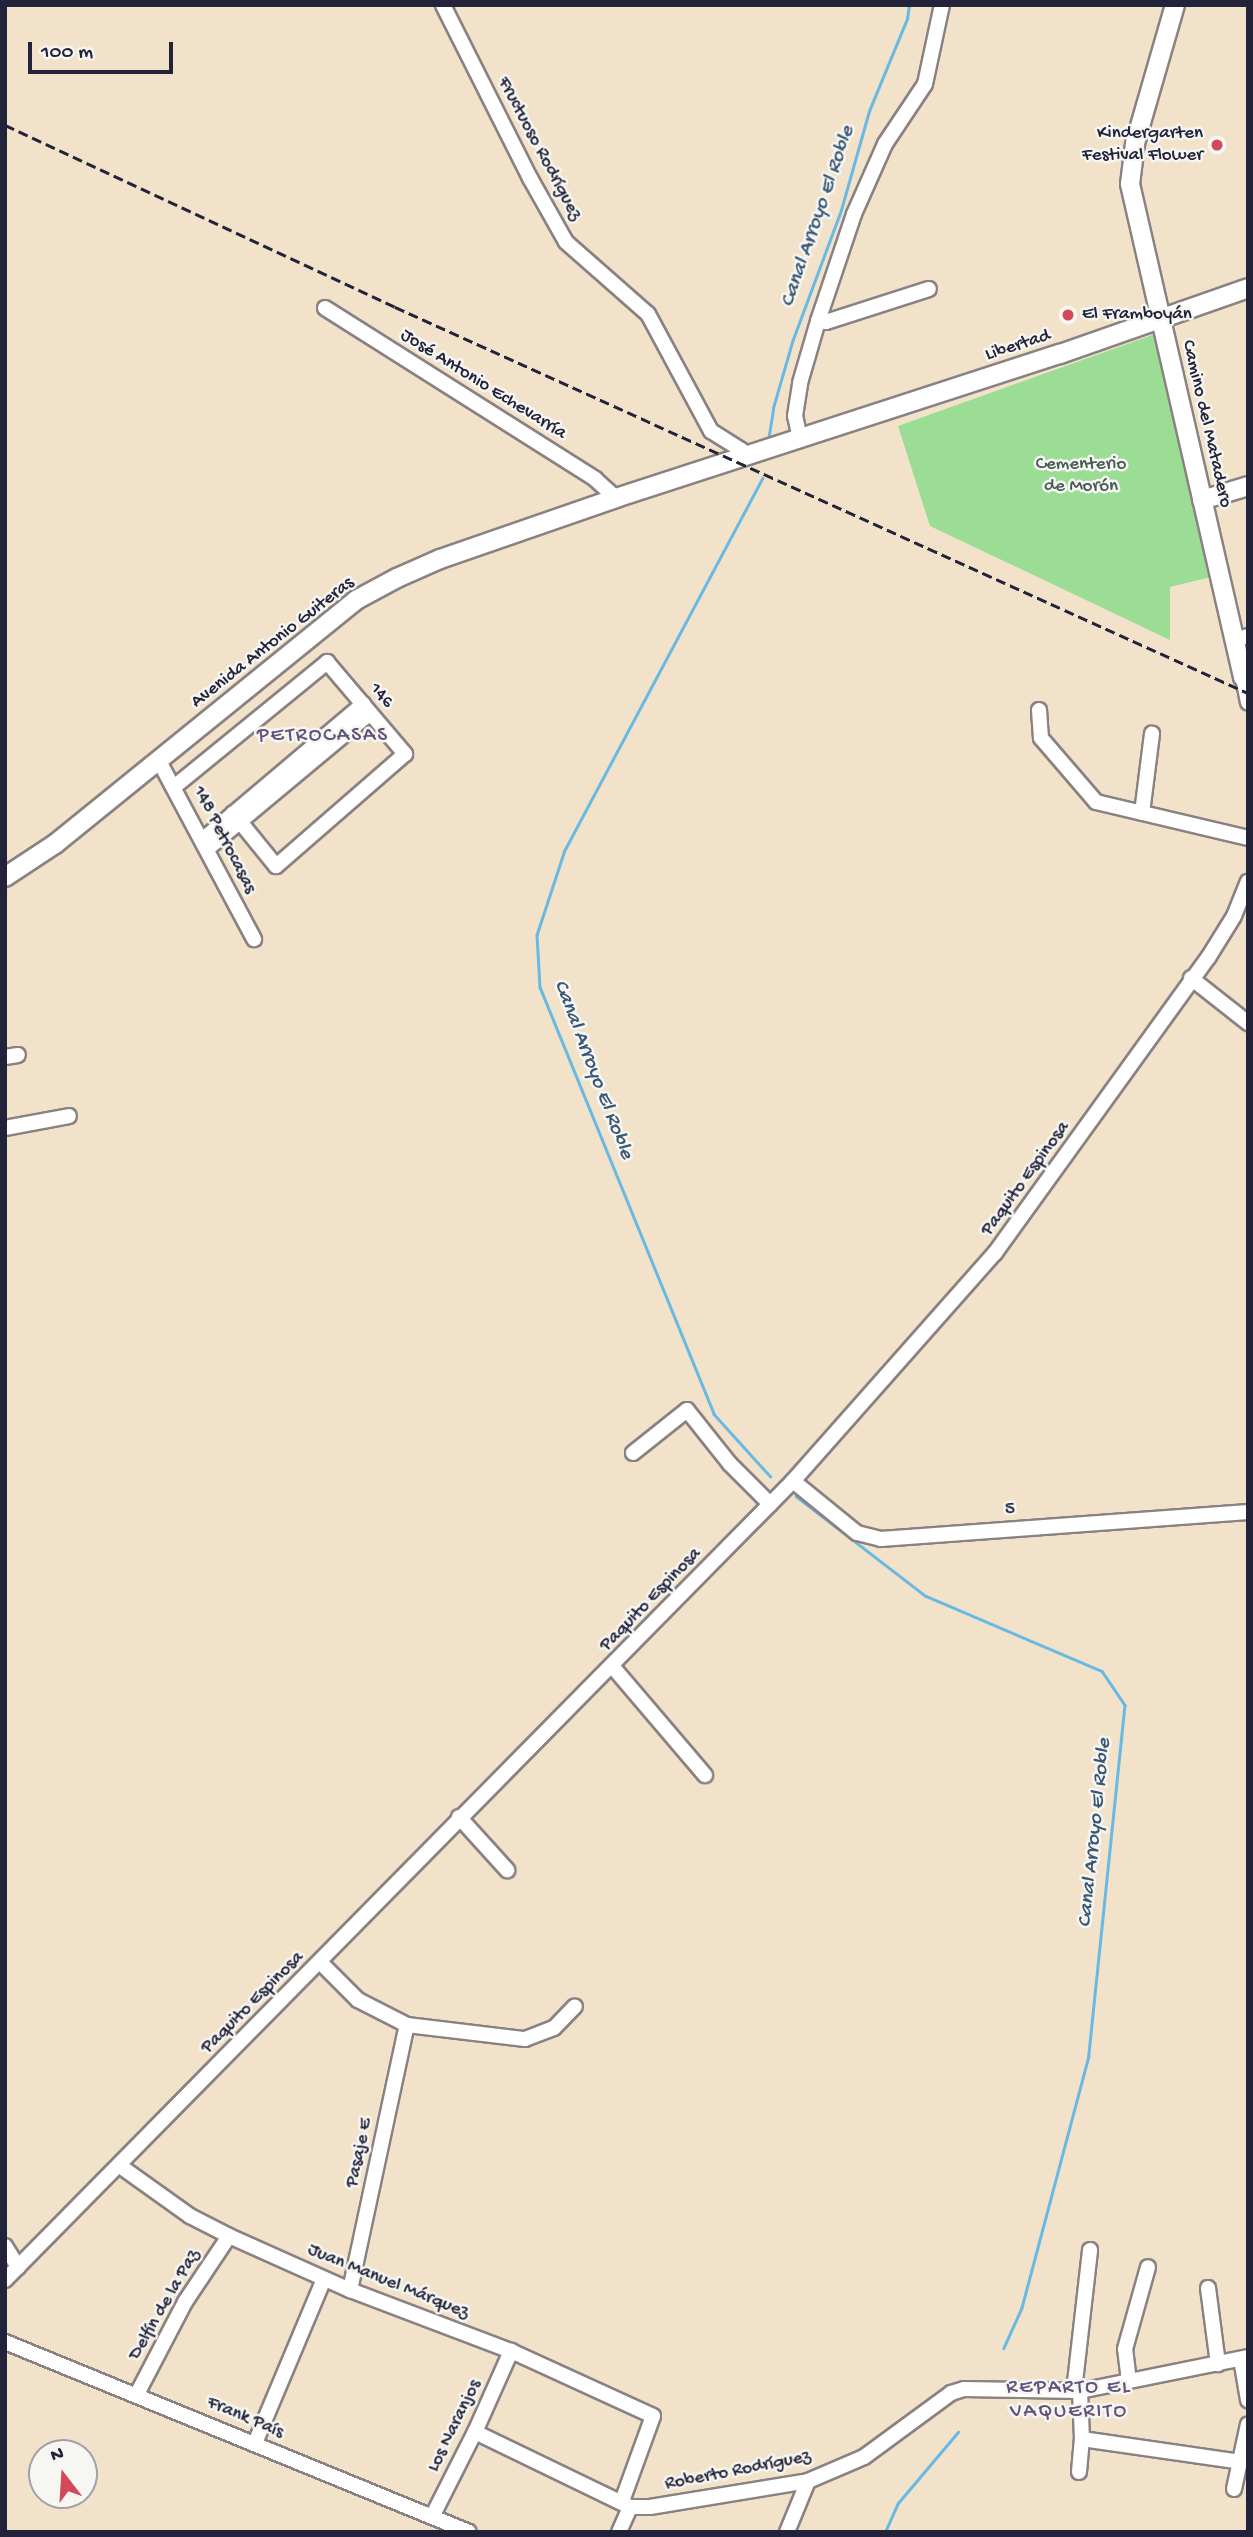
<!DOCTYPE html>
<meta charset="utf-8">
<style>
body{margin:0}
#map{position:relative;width:1253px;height:2537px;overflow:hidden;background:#f2e2c9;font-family:"Gochi Hand",sans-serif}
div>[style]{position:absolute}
.green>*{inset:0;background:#9bdd94}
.stream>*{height:2.5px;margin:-1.25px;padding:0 1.25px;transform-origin:1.25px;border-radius:1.25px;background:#68b9e3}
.roads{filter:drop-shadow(2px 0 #8a8282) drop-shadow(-2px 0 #8a8282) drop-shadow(0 2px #8a8282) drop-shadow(0 -2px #8a8282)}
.minor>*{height:14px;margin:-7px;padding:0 7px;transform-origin:7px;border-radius:7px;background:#fff}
.major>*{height:18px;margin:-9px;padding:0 9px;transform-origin:9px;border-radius:9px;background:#fff}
.rail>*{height:2.5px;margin-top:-1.25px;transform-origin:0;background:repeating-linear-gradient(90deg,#22223b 0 10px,transparent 0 15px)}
.dots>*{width:19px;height:19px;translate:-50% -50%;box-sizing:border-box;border:4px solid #f6f6f2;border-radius:50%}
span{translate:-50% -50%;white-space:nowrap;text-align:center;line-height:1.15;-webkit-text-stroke:5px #f6f6f2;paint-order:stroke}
.poi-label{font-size:19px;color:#22223b}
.right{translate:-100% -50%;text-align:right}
.left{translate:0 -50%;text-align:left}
.street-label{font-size:19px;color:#22223b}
.park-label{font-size:19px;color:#465a56}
.water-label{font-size:21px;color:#3a5776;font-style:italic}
.neighbourhood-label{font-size:21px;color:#63537c;letter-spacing:2px}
.frame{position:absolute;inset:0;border:7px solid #22223b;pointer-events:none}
.north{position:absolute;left:28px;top:2439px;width:70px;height:70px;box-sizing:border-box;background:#f6f6f2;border:2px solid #a1a1a9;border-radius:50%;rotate:343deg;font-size:19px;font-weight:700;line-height:28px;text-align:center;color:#22223b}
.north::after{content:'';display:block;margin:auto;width:24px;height:32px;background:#d1495b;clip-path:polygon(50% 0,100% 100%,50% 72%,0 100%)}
.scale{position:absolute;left:28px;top:42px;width:145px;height:32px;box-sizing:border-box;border:4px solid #22223b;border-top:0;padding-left:9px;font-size:21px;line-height:24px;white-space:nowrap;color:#22223b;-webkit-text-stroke:5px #f6f6f2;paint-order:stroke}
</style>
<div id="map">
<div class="green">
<i style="clip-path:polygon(1158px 333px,1215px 576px,1170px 587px,1170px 640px,930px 526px,898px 426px)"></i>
</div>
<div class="stream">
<i style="left:768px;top:441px;width:33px;rotate:-81deg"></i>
<i style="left:773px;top:408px;width:69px;rotate:-73.9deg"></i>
<i style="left:792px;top:342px;width:141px;rotate:-69.6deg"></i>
<i style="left:841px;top:210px;width:103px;rotate:-74.2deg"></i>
<i style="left:869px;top:111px;width:100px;rotate:-67.6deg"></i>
<i style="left:907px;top:19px;width:14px;rotate:-82deg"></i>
<i style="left:763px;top:478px;width:421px;rotate:118deg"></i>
<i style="left:565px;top:850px;width:89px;rotate:108.2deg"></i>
<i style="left:537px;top:935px;width:52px;rotate:86.7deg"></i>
<i style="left:540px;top:987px;width:461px;rotate:67.8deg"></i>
<i style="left:714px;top:1414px;width:84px;rotate:47.9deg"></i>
<i style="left:796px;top:1496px;width:164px;rotate:37.6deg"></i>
<i style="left:926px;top:1596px;width:191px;rotate:23.1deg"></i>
<i style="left:1102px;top:1671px;width:41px;rotate:55.9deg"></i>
<i style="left:1125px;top:1705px;width:353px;rotate:95.9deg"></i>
<i style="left:1089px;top:2056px;width:261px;rotate:104.9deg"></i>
<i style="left:1022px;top:2308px;width:44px;rotate:114.2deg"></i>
<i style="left:885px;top:2532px;width:32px;rotate:-66deg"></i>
<i style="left:898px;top:2503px;width:93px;rotate:-49.8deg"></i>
</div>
<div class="roads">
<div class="minor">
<i style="left:443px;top:5px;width:194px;rotate:63.3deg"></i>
<i style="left:530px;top:178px;width:73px;rotate:60.6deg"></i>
<i style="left:566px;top:242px;width:109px;rotate:41.3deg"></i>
<i style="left:648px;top:314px;width:133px;rotate:61.7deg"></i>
<i style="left:711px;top:431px;width:36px;rotate:32deg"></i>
<i style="left:741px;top:450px;width:9px;rotate:54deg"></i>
<i style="left:325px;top:308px;width:320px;rotate:32.3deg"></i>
<i style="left:595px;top:479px;width:28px;rotate:42deg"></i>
<i style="left:818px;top:321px;width:8px;rotate:7deg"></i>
<i style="left:826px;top:322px;width:108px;rotate:-17.8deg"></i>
<i style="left:800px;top:439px;width:24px;rotate:-102deg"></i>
<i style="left:795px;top:416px;width:33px;rotate:-81deg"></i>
<i style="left:800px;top:383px;width:65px;rotate:-73.8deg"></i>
<i style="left:818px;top:321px;width:113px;rotate:-71.4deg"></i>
<i style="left:854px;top:214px;width:77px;rotate:-66.1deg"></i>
<i style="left:885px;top:144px;width:72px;rotate:-56.3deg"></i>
<i style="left:925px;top:84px;width:81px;rotate:-77.9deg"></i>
<i style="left:1234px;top:640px;width:15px;rotate:-16deg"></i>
<i style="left:1243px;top:677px;width:26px;rotate:79deg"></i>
<i style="left:1039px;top:710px;width:28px;rotate:86deg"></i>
<i style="left:1041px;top:738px;width:84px;rotate:49.3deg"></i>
<i style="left:1096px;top:802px;width:156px;rotate:13.3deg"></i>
<i style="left:159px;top:761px;width:202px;rotate:61.9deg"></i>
<i style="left:174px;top:787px;width:198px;rotate:-39.2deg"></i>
<i style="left:327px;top:662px;width:121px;rotate:49.7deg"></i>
<i style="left:405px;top:754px;width:171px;rotate:139deg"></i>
<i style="left:276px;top:866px;width:68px;rotate:-129.1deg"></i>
<i style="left:1142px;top:813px;width:80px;rotate:-82.8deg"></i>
<i style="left:202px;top:840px;width:211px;rotate:-40.2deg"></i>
<i style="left:207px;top:849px;width:212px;rotate:-39.8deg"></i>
<i style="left:1191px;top:978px;width:73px;rotate:38.3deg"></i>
<i style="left:5px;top:1057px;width:13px;rotate:-9deg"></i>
<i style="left:5px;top:1128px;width:65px;rotate:-10.6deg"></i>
<i style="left:633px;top:1453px;width:69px;rotate:-38.5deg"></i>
<i style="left:687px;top:1410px;width:69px;rotate:51.5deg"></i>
<i style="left:730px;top:1464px;width:57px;rotate:45deg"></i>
<i style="left:793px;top:1481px;width:82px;rotate:39.1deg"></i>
<i style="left:857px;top:1533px;width:25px;rotate:14deg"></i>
<i style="left:881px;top:1539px;width:368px;rotate:-4.2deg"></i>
<i style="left:613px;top:1667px;width:142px;rotate:49.6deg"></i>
<i style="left:459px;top:1817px;width:72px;rotate:47.8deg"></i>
<i style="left:320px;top:1962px;width:54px;rotate:45deg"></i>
<i style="left:358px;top:2000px;width:55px;rotate:27deg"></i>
<i style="left:407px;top:2025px;width:119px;rotate:6.8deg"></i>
<i style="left:525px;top:2039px;width:31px;rotate:-21deg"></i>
<i style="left:554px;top:2028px;width:30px;rotate:-46deg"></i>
<i style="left:120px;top:2166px;width:86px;rotate:35.5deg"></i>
<i style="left:190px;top:2216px;width:44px;rotate:27.1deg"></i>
<i style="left:229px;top:2236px;width:133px;rotate:24.1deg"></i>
<i style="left:350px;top:2290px;width:172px;rotate:20.8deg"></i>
<i style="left:511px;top:2351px;width:156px;rotate:24.6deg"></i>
<i style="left:653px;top:2416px;width:90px;rotate:110deg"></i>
<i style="left:5px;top:2246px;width:25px;rotate:58deg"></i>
<i style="left:5px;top:2280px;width:1122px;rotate:-45.4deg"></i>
<i style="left:793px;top:1481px;width:305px;rotate:-48.5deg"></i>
<i style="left:995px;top:1253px;width:364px;rotate:-54.2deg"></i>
<i style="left:1208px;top:958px;width:49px;rotate:-58.2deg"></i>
<i style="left:1234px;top:916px;width:37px;rotate:-68deg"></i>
<i style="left:1208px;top:2288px;width:77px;rotate:82.5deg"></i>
<i style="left:350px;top:2290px;width:271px;rotate:-77.9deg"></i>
<i style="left:5px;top:2342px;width:501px;rotate:22.27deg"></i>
<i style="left:1241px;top:2359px;width:42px;rotate:80.3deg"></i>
<i style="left:1129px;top:2381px;width:32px;rotate:-97deg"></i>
<i style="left:1125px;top:2349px;width:85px;rotate:-74.3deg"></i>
<i style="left:1074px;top:2391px;width:142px;rotate:-83.5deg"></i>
<i style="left:137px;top:2394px;width:104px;rotate:-62.4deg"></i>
<i style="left:185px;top:2302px;width:79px;rotate:-56.3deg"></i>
<i style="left:475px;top:2432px;width:172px;rotate:25.8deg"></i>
<i style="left:630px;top:2507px;width:20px"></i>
<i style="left:650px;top:2507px;width:160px;rotate:-9.3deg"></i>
<i style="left:808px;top:2481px;width:61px;rotate:-23.2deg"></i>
<i style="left:864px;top:2457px;width:108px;rotate:-36.3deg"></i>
<i style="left:951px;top:2393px;width:14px;rotate:-17deg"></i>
<i style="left:964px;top:2389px;width:116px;rotate:1deg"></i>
<i style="left:1080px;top:2391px;width:171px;rotate:-11.4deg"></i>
<i style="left:1082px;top:2439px;width:162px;rotate:8.2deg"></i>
<i style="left:255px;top:2443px;width:178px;rotate:-67.2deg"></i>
<i style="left:1079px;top:2472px;width:33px;rotate:-85deg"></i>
<i style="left:1082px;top:2439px;width:48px;rotate:-92.4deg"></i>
<i style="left:1234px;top:2489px;width:66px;rotate:-77.8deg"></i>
<i style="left:432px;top:2517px;width:95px;rotate:-63.2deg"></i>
<i style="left:475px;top:2432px;width:89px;rotate:-66deg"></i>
<i style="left:619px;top:2532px;width:27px;rotate:-66deg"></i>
<i style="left:787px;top:2532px;width:55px;rotate:-67.6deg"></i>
</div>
<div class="major">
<i style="left:1175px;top:5px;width:145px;rotate:106.1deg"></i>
<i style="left:1135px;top:144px;width:40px;rotate:97.1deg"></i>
<i style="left:1130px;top:184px;width:506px;rotate:77.09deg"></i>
<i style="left:1243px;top:677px;width:5px;rotate:22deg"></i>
<i style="left:1202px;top:500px;width:48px;rotate:-16.9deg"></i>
<i style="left:5px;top:877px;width:60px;rotate:-33.4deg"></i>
<i style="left:55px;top:844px;width:387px;rotate:-39deg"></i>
<i style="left:356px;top:600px;width:47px;rotate:-28.2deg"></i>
<i style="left:397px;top:578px;width:47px;rotate:-23.8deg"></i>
<i style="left:440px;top:559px;width:186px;rotate:-19.1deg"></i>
<i style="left:616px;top:498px;width:467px;rotate:-18deg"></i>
<i style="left:1060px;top:354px;width:199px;rotate:-19.3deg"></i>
</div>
</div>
<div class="rail">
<i style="left:5px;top:125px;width:430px;rotate:25deg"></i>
<i style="left:395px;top:307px;width:936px;rotate:24.35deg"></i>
</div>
<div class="dots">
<i style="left:1217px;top:145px;background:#d1495b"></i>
<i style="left:1068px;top:315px;background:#d1495b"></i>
</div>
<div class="poi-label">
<span class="right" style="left:1203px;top:145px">Kindergarten<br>Festival Flower</span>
<span class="left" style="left:1082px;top:315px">El Framboyán</span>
</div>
<div class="street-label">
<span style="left:539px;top:149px;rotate:62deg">Fructuoso Rodríguez</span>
<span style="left:1018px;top:346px;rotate:-18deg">Libertad</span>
<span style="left:483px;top:385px;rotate:32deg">José Antonio Echevarría</span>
<span style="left:1206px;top:424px;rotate:77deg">Camino del Matadero</span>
<span style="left:273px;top:643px;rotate:-38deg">Avenida Antonio Guiteras</span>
<span style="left:381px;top:696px;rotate:49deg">146</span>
<span style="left:224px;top:840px;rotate:63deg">148 Petrocasas</span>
<span style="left:1026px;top:1179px;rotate:-54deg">Paquito Espinosa</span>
<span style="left:1010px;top:1510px;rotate:-4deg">5</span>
<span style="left:651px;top:1600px;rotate:-46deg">Paquito Espinosa</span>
<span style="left:253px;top:2003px;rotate:-45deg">Paquito Espinosa</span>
<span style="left:360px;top:2153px;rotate:-78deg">Pasaje E</span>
<span style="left:388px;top:2282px;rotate:22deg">Juan Manuel Márquez</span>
<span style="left:165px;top:2305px;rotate:-60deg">Delfín de la Paz</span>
<span style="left:245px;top:2418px;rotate:23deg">Frank País</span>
<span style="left:455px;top:2426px;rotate:-64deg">Los Naranjos</span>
<span style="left:738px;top:2471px;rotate:-11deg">Roberto Rodríguez</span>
</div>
<div class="park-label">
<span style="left:1081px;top:476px">Cementerio<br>de Morón</span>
</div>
<div class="water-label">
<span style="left:819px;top:217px;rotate:-71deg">Canal Arroyo El Roble</span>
<span style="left:592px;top:1070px;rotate:69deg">Canal Arroyo El Roble</span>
<span style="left:1096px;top:1833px;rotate:-84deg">Canal Arroyo El Roble</span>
</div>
<div class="neighbourhood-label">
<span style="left:323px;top:737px">PETROCASAS</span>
<span style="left:1069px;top:2401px">REPARTO EL<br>VAQUERITO</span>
</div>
<div class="frame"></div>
<div class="north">N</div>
<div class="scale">100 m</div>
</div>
